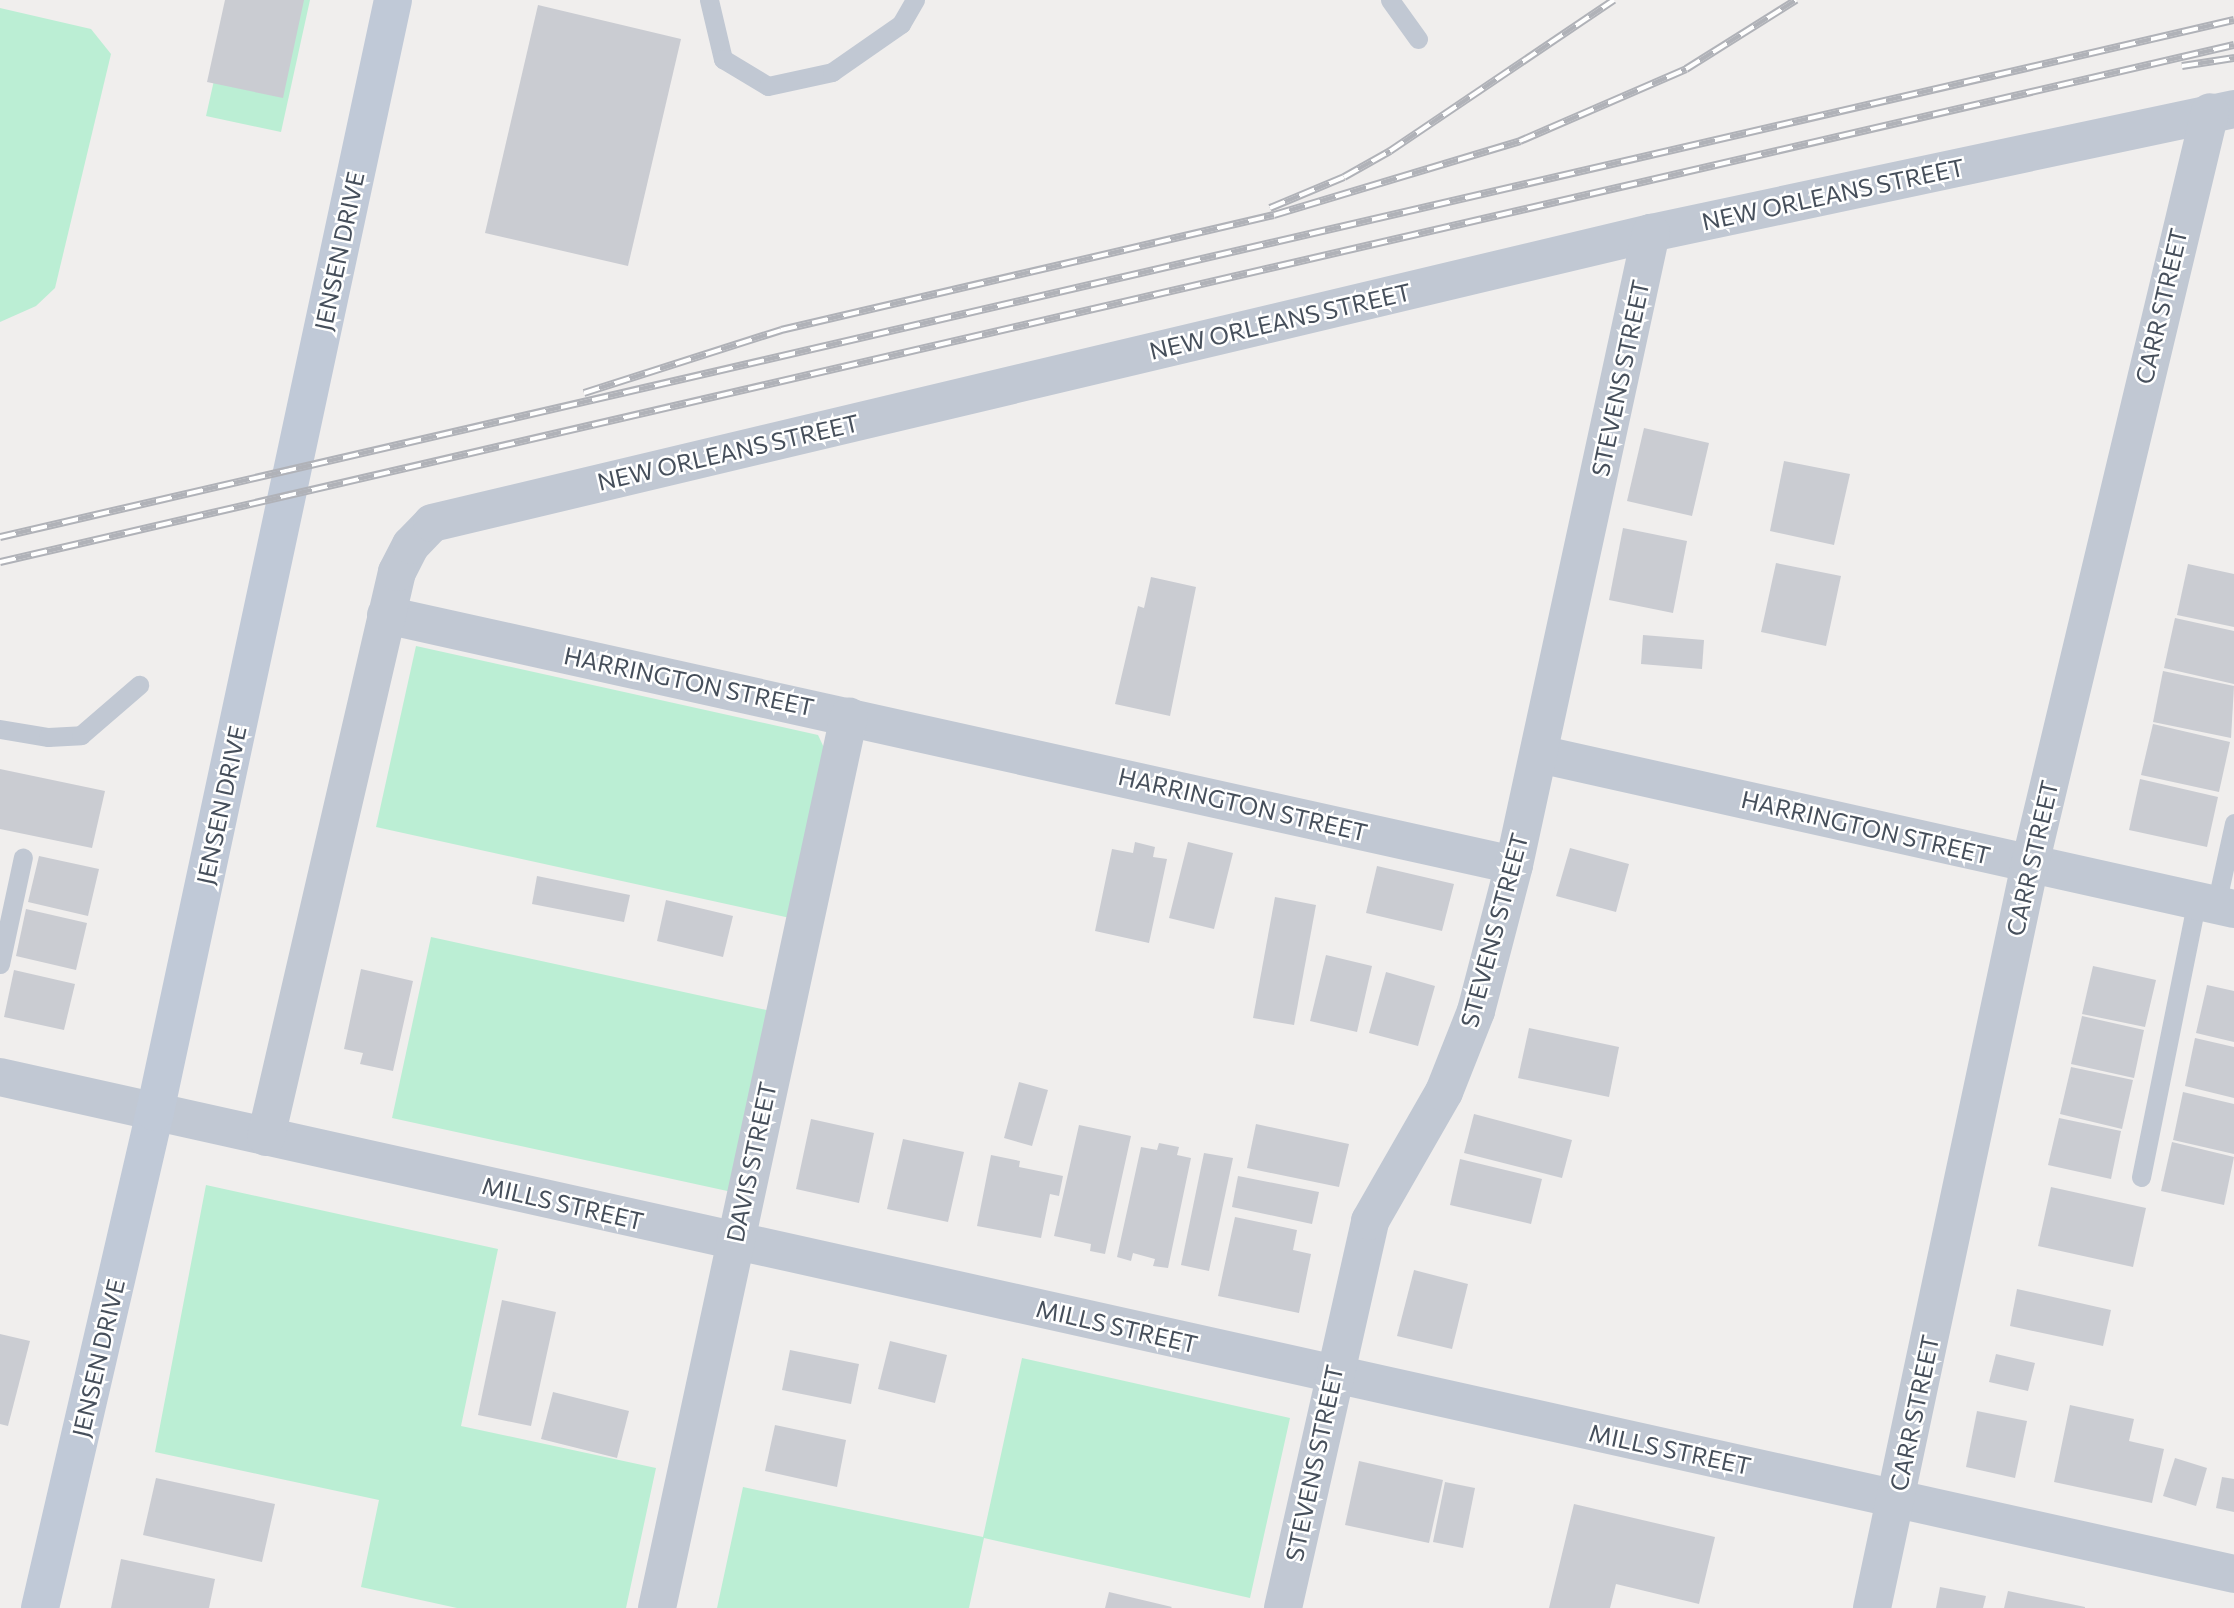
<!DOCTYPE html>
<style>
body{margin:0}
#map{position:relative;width:2234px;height:1608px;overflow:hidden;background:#f0eeed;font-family:Commissioner,sans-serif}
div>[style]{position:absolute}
.green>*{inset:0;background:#bbeed4}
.building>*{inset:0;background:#caccd2}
.service>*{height:19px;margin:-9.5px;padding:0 9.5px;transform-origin:9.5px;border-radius:9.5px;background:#c1c8d3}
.minor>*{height:38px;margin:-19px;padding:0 19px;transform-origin:19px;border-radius:19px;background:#c1c8d3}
.secondary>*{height:38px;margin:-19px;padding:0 19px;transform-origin:19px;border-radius:19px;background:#c0c9d7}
.rail>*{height:8px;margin-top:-4px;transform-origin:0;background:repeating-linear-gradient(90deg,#fff 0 16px,#b0b2b8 0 32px);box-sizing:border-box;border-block:2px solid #b0b2b8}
span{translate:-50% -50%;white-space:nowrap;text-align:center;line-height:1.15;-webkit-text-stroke:5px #fff;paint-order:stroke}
.street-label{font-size:24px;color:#464f5b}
</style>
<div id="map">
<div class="green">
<i style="clip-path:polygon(232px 0,310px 0,281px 132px,206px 116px)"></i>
<i style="clip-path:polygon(0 8px,91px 29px,111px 54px,55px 288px,36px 306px,0 322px)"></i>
<i style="clip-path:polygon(416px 646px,818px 735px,826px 752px,790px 918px,376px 827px)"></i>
<i style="clip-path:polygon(431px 937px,771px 1011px,732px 1192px,392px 1118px)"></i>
<i style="clip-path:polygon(206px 1185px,498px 1249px,461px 1426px,656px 1468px,626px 1608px,457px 1608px,361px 1587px,379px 1500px,155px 1452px)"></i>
<i style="clip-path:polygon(1022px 1358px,1290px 1418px,1250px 1598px,984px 1538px,969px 1608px,717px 1608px,743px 1487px,983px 1537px)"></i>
</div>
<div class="building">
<i style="clip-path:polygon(225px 0,304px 0,283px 98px,207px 82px)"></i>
<i style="clip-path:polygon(538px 5px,681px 39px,628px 266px,485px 233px)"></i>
<i style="clip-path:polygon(1644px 428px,1709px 443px,1692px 516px,1627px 501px)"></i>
<i style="clip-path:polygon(1784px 461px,1850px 474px,1834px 545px,1770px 531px)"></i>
<i style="clip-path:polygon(1623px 528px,1687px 541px,1673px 613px,1609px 600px)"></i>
<i style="clip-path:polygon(1776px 563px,1841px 576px,1826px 646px,1761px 632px)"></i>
<i style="clip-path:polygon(2188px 564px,2234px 574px,2234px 627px,2177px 615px)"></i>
<i style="clip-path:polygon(1151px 577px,1196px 587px,1170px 716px,1115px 704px,1138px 606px,1144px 608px)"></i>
<i style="clip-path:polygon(2175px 618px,2234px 631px,2234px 684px,2164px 668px)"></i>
<i style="clip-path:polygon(1643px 635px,1704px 640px,1702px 669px,1641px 664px)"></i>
<i style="clip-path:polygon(2163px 671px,2234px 686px,2231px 738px,2153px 722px)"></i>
<i style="clip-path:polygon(2153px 724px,2230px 742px,2219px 792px,2141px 775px)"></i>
<i style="clip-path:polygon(0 769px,105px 791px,92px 848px,0 829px)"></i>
<i style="clip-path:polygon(2140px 779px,2218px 797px,2207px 847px,2129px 830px)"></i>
<i style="clip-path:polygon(1135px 842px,1155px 847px,1153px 857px,1167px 859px,1149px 943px,1095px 931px,1112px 849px,1133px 853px)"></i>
<i style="clip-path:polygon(1188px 842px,1233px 853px,1214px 929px,1169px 918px)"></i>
<i style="clip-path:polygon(1570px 848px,1629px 864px,1616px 912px,1556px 896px)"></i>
<i style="clip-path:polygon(39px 856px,99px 869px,88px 916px,28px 902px)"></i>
<i style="clip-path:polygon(1377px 866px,1454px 884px,1442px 931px,1366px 913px)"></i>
<i style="clip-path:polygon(537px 876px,630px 895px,624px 922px,532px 904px)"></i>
<i style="clip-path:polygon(1275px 897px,1316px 905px,1294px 1025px,1253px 1018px)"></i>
<i style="clip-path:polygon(666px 900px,733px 916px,723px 957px,657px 941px)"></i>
<i style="clip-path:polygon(26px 909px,87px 923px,76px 970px,16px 956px)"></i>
<i style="clip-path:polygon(1326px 955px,1372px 966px,1357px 1032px,1310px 1021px)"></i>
<i style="clip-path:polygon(2093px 966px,2156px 980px,2145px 1027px,2082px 1014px)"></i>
<i style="clip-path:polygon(361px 969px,413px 981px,393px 1071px,360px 1064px,363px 1053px,344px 1049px)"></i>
<i style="clip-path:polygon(14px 970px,75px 984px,64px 1030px,4px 1017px)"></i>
<i style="clip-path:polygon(1386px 972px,1435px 986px,1418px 1046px,1369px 1033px)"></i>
<i style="clip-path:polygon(2207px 985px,2234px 991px,2234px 1042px,2196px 1033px)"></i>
<i style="clip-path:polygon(2082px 1016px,2144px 1030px,2134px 1078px,2071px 1064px)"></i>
<i style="clip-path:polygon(1529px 1028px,1619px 1047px,1609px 1097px,1518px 1078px)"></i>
<i style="clip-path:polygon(2195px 1038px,2234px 1047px,2234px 1098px,2185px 1086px)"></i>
<i style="clip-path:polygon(2071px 1067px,2133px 1080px,2122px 1129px,2060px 1114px)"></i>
<i style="clip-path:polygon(1019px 1082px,1048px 1090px,1032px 1146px,1004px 1138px)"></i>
<i style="clip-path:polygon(2183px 1092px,2234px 1104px,2234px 1154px,2173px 1140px)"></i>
<i style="clip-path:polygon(1474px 1114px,1572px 1140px,1562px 1178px,1464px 1153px)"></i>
<i style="clip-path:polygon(2059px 1118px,2121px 1131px,2111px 1179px,2048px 1165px)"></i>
<i style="clip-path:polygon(811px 1119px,874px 1133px,859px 1203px,796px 1189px)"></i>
<i style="clip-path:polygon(1256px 1124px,1349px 1144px,1339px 1187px,1247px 1168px)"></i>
<i style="clip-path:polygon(1079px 1125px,1131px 1136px,1105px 1254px,1090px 1251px,1091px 1244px,1054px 1236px)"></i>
<i style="clip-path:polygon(903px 1139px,964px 1152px,948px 1222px,887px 1209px)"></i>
<i style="clip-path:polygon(2172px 1142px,2234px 1157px,2224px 1205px,2161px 1191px)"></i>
<i style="clip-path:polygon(1159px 1143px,1179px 1147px,1177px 1155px,1191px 1158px,1168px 1268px,1153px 1266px,1155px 1259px,1133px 1253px,1131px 1261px,1117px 1257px,1141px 1147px,1157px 1150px)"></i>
<i style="clip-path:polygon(1204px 1153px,1233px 1158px,1209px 1271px,1181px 1265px)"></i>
<i style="clip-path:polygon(991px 1155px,1020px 1161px,1019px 1167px,1063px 1176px,1059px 1196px,1050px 1194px,1041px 1238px,977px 1226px)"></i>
<i style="clip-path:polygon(1460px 1159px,1542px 1179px,1531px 1224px,1450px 1205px)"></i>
<i style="clip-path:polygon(1238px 1176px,1319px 1192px,1312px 1224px,1232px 1207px)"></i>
<i style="clip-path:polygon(2051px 1187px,2146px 1208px,2133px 1267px,2038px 1246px)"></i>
<i style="clip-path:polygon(1235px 1217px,1297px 1230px,1293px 1250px,1311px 1254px,1299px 1313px,1218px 1296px)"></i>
<i style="clip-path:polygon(1414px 1270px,1468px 1284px,1452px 1349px,1397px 1336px)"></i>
<i style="clip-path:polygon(2017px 1289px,2111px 1310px,2103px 1346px,2010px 1326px)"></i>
<i style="clip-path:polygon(502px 1300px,556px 1312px,531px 1426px,478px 1415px)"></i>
<i style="clip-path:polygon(0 1334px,30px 1341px,8px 1426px,0 1424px)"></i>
<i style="clip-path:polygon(890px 1341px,947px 1355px,935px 1403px,878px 1389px)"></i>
<i style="clip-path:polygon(790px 1350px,859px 1364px,851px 1404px,782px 1390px)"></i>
<i style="clip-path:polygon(1996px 1354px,2035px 1363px,2028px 1391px,1989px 1382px)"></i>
<i style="clip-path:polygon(553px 1392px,629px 1411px,617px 1458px,541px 1439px)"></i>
<i style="clip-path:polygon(2070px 1405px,2134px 1419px,2129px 1441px,2164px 1449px,2152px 1503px,2054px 1482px)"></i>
<i style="clip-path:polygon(1977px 1411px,2027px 1421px,2015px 1478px,1966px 1467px)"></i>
<i style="clip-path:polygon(775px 1425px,846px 1440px,837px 1487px,765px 1471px)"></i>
<i style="clip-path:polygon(2175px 1458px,2207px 1468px,2196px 1506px,2163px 1496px)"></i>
<i style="clip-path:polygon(1359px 1461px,1443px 1480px,1429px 1543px,1345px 1525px)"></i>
<i style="clip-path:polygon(2222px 1477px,2234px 1479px,2234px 1512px,2216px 1508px)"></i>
<i style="clip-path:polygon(156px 1478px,275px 1504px,262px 1562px,143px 1535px)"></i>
<i style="clip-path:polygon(1445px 1482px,1475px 1488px,1463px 1548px,1433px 1542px)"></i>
<i style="clip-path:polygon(1574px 1504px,1715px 1537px,1699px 1604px,1616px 1584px,1610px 1608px,1549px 1608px)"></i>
<i style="clip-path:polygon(121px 1559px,215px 1579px,209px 1608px,111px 1608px)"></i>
<i style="clip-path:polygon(1940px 1587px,1986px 1596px,1983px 1608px,1936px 1608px)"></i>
<i style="clip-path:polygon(2008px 1591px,2085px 1607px,2085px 1608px,2004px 1608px)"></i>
<i style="clip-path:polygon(1109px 1592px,1172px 1607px,1171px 1608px,1105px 1608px)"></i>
</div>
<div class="service">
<i style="left:709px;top:0;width:61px;rotate:76.7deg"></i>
<i style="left:723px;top:59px;width:52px;rotate:31deg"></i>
<i style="left:768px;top:86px;width:66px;rotate:-12.3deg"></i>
<i style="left:832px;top:72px;width:84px;rotate:-34.8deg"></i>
<i style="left:901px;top:24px;width:28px;rotate:-60deg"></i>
<i style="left:1390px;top:0;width:48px;rotate:54.3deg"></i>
<i style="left:0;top:729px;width:49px;rotate:9.5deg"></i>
<i style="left:48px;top:737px;width:33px;rotate:-3deg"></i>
<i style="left:81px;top:735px;width:77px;rotate:-40.8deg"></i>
<i style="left:2216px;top:905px;width:84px;rotate:-77.6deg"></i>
<i style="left:0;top:964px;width:109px;rotate:-77.9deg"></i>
<i style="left:2141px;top:1177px;width:283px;rotate:-78.6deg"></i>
</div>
<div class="minor">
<i style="left:386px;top:615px;width:1155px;rotate:12.5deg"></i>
<i style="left:1539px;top:754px;width:712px;rotate:12.57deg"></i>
<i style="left:0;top:1077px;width:2289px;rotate:12.54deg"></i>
<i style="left:266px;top:1137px;width:580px;rotate:-76.95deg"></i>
<i style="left:397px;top:572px;width:30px;rotate:-63deg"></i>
<i style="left:411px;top:545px;width:30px;rotate:-46deg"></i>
<i style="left:432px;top:523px;width:1253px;rotate:-13.38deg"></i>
<i style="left:1651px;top:233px;width:596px;rotate:-12.01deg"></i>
<i style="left:657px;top:1608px;width:912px;rotate:-77.85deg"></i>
<i style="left:1283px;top:1608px;width:397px;rotate:-77.3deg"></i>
<i style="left:1370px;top:1221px;width:149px;rotate:-60.2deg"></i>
<i style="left:1444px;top:1092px;width:87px;rotate:-68.4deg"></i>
<i style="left:1476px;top:1011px;width:151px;rotate:-75.4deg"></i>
<i style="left:1514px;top:865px;width:647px;rotate:-77.77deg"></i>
<i style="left:1872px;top:1608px;width:761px;rotate:-78.01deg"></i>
<i style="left:2030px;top:864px;width:773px;rotate:-76.54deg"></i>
</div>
<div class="secondary">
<i style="left:40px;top:1608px;width:509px;rotate:-76.95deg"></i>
<i style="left:155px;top:1112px;width:1137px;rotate:-77.92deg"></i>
</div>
<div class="rail">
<i style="left:2182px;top:66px;width:53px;rotate:-8.7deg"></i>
<i style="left:1270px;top:208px;width:80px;rotate:-22.7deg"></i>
<i style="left:1344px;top:177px;width:53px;rotate:-29.5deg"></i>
<i style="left:1390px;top:151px;width:270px;rotate:-34deg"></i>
<i style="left:584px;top:393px;width:207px;rotate:-17.7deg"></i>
<i style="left:781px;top:330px;width:506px;rotate:-13.13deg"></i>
<i style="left:1274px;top:215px;width:257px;rotate:-16.7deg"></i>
<i style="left:1520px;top:141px;width:181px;rotate:-23.4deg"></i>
<i style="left:1686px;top:69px;width:130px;rotate:-32.1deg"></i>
<i style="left:0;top:537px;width:2293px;rotate:-13.03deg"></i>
<i style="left:0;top:562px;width:2293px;rotate:-13.03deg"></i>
</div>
<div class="street-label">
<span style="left:1833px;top:194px;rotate:-12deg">NEW ORLEANS STREET</span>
<span style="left:339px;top:251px;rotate:-78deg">JENSEN DRIVE</span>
<span style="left:2161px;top:306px;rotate:-77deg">CARR STREET</span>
<span style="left:1280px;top:321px;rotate:-13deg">NEW ORLEANS STREET</span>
<span style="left:1620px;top:378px;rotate:-78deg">STEVENS STREET</span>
<span style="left:728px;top:452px;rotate:-13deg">NEW ORLEANS STREET</span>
<span style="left:689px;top:681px;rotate:12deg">HARRINGTON STREET</span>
<span style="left:1243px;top:804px;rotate:13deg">HARRINGTON STREET</span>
<span style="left:221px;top:805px;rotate:-78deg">JENSEN DRIVE</span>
<span style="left:1866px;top:827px;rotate:13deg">HARRINGTON STREET</span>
<span style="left:2032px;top:858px;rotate:-77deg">CARR STREET</span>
<span style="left:1494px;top:930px;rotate:-75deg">STEVENS STREET</span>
<span style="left:751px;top:1162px;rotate:-78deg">DAVIS STREET</span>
<span style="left:563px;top:1203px;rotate:13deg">MILLS STREET</span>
<span style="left:1117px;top:1326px;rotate:13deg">MILLS STREET</span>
<span style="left:98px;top:1358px;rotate:-77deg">JENSEN DRIVE</span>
<span style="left:1914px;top:1413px;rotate:-78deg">CARR STREET</span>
<span style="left:1670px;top:1449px;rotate:12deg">MILLS STREET</span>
<span style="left:1314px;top:1463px;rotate:-78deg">STEVENS STREET</span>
</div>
</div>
